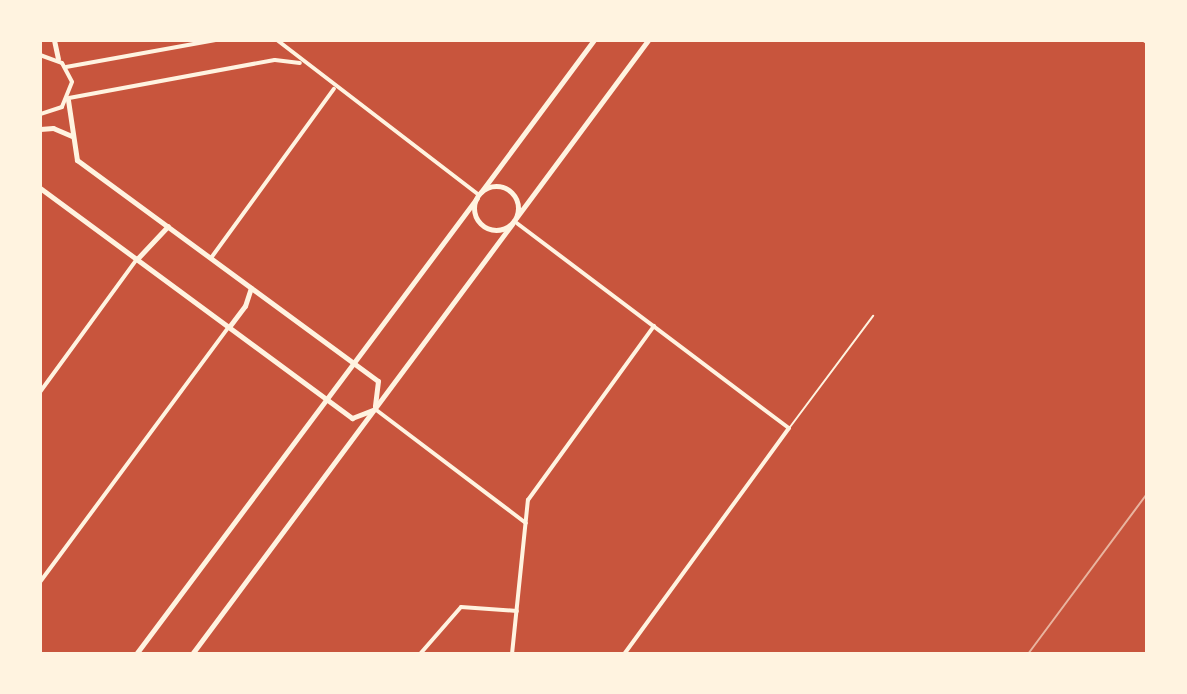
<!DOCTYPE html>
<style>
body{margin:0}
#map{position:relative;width:1187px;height:694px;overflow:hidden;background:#c8553d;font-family:Arial,sans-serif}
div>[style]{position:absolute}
.service>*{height:2px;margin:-1px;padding:0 1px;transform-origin:1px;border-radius:1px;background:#fff3e0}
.minor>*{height:4px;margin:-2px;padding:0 2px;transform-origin:2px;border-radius:2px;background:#fff3e0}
.tertiary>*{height:5px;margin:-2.5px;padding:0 2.5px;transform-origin:2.5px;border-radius:2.5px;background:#fff3e0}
.tertiary>.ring{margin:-2.5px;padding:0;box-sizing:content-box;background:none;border:5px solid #fff3e0;border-radius:50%}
.rail>*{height:2px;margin:-1px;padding:0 1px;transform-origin:1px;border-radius:1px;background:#e9b49f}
span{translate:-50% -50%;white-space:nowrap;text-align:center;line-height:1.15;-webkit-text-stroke:8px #fff3e0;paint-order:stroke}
.frame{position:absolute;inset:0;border:42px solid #fff3e0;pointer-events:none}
</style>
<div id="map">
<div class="service">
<i style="left:790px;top:427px;width:139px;rotate:-53.2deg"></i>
</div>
<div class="minor">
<i style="left:277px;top:40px;width:255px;rotate:37.5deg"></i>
<i style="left:1144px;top:40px;width:4px;rotate:34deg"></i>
<i style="left:40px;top:55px;width:23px;rotate:20deg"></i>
<i style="left:62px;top:63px;width:21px;rotate:62deg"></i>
<i style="left:72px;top:82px;width:27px;rotate:112deg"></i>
<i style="left:62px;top:107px;width:23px;rotate:162deg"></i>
<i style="left:66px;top:67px;width:152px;rotate:-10.2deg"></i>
<i style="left:69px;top:98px;width:209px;rotate:-10.5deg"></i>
<i style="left:275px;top:60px;width:25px;rotate:7deg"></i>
<i style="left:514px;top:221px;width:344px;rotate:37deg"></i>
<i style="left:789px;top:428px;width:280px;rotate:126.1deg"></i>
<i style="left:211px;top:258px;width:209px;rotate:-54deg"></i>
<i style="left:40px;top:392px;width:165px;rotate:-53.9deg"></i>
<i style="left:375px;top:409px;width:189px;rotate:37.1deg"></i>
<i style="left:40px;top:582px;width:317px;rotate:-53.5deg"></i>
<i style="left:420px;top:654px;width:62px;rotate:-48.9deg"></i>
<i style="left:461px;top:607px;width:56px;rotate:4.1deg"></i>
<i style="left:512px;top:654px;width:155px;rotate:-84.1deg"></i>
<i style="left:528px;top:500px;width:215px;rotate:-54.1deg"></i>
</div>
<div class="tertiary">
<i style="left:54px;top:40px;width:19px;rotate:78deg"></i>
<i style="left:68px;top:100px;width:61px;rotate:81.5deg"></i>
<i style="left:77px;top:160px;width:373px;rotate:36.3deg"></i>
<i style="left:378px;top:381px;width:25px;rotate:97deg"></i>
<i style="left:40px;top:129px;width:13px;rotate:-4deg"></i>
<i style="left:53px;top:128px;width:21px;rotate:23deg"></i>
<i class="ring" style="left:474px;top:186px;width:39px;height:39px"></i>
<i style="left:40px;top:188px;width:388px;rotate:36.4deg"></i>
<i style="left:352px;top:418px;width:22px;rotate:-21deg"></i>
<i style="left:481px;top:192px;width:189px;rotate:-53.4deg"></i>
<i style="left:516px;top:218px;width:222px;rotate:-53.4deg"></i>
<i style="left:137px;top:259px;width:45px;rotate:-46.8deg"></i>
<i style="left:229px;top:327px;width:26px;rotate:-53deg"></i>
<i style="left:245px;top:306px;width:19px;rotate:-72deg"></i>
<i style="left:136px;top:654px;width:569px;rotate:-53.21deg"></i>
<i style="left:192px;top:654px;width:536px;rotate:-53.34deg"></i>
</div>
<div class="rail">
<i style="left:1028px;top:654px;width:199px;rotate:-53.4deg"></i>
</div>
<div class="frame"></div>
</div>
